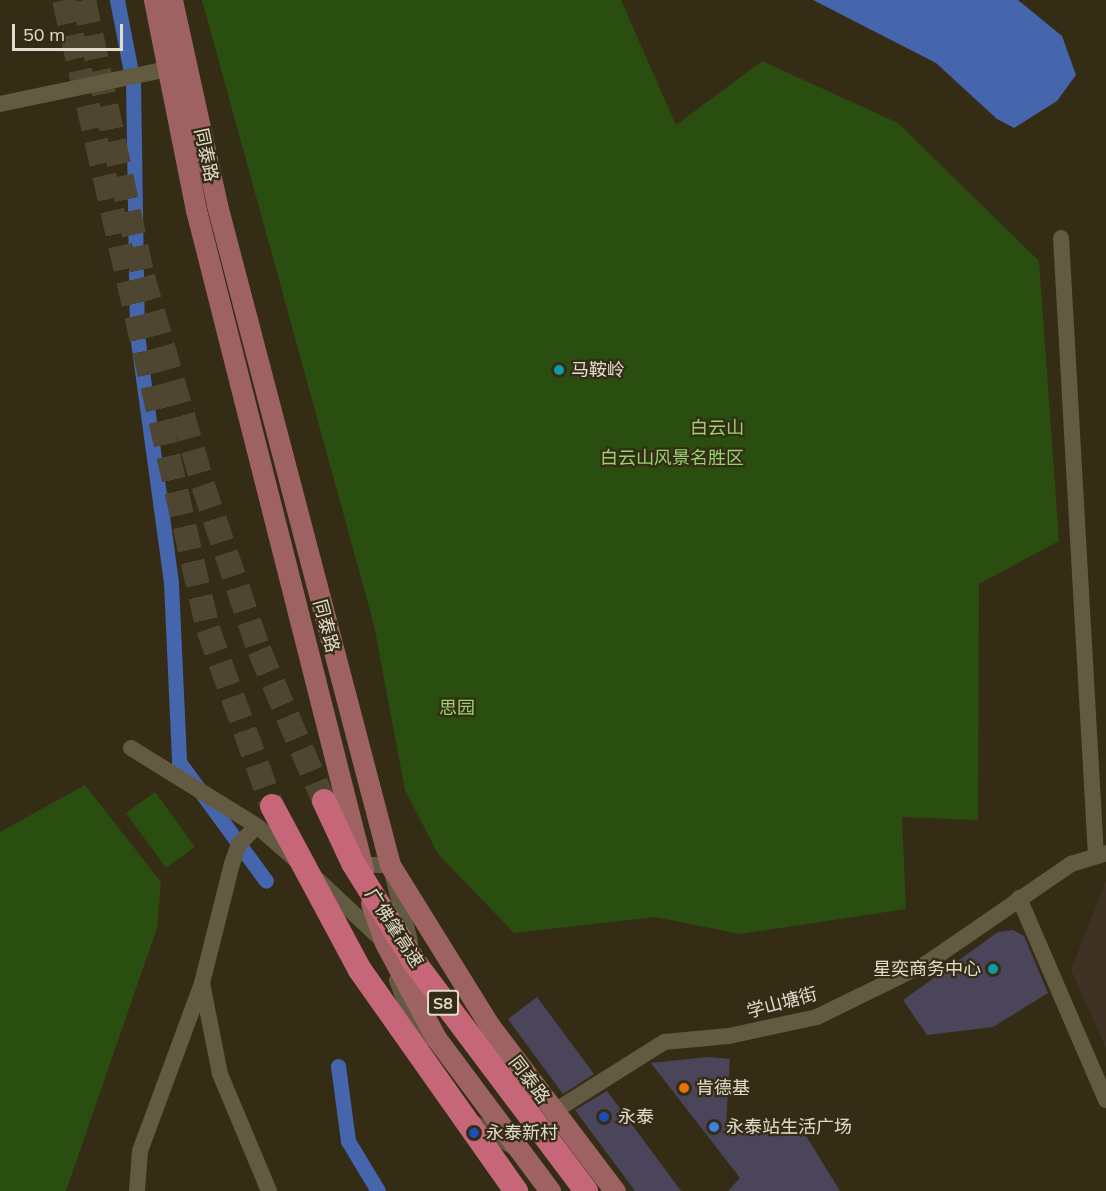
<!DOCTYPE html>
<meta charset="utf-8">
<style>
body{margin:0}
#map{position:relative;width:1106px;height:1191px;overflow:hidden;background:#352c16;font-family:Mulish,"Noto Sans SC",sans-serif}
div>[style]{position:absolute}
.industrial>*{inset:0;background:#3f3224}
.green>*{inset:0;background:#2a4d10}
.water>*{inset:0;background:#4565ac}
.canal>*{height:15px;margin:-7.5px;padding:0 7.5px;transform-origin:7.5px;border-radius:7.5px;background:#4565ac}
.building>*{inset:0;background:#4b455c}
.highway-tunnel>*{height:24px;margin-top:-12px;transform-origin:0;background:repeating-linear-gradient(90deg,#4f4632 0 24px,transparent 0 36px)}
.minor>*{height:16px;margin:-8px;padding:0 8px;transform-origin:8px;border-radius:8px;background:#635a42}
.major>*{height:21px;margin:-10.5px;padding:0 10.5px;transform-origin:10.5px;border-radius:10.5px;background:#9e6263}
.highway>*{height:24px;margin:-12px;padding:0 12px;transform-origin:12px;border-radius:12px;background:#c56779}
.dots>*{width:16px;height:16px;translate:-50% -50%;box-sizing:border-box;border:3px solid #352c16;border-radius:50%}
span{translate:-50% -50%;white-space:nowrap;text-align:center;line-height:1.15;-webkit-text-stroke:4.5px #352c16;paint-order:stroke}
.shield-label span{padding:2px 4px;background:#352c16;border:2px solid;border-radius:4px;-webkit-text-stroke-width:0}
.shield-label{font-size:16px;color:#e1dcce;font-weight:700}
.street-label{font-size:18px;color:#e1dcce}
.poi-label{font-size:18px;color:#e1dcce}
.left{translate:0 -50%;text-align:left}
.right{translate:-100% -50%;text-align:right}
.park-label{font-size:18px;color:#95d46e}
.scale{position:absolute;left:12px;top:24px;width:111px;height:27px;box-sizing:border-box;border:3px solid #e1dcce;border-top:0;padding-left:8px;font-size:18px;line-height:21px;white-space:nowrap;color:#e1dcce;-webkit-text-stroke:4px #352c16;paint-order:stroke}
</style>
<div id="map">
<div class="industrial">
<i style="clip-path:polygon(1106px 881px,1106px 1048px,1071px 970px)"></i>
</div>
<div class="green">
<i style="clip-path:polygon(202px 0,621px 0,676px 125px,762px 61px,898px 123px,1039px 261px,1059px 541px,979px 584px,978px 820px,902px 817px,906px 909px,740px 934px,655px 917px,514px 933px,438px 854px,405px 790px,374px 625px)"></i>
<i style="clip-path:polygon(85px 785px,161px 882px,157px 928px,66px 1191px,0 1191px,0 832px)"></i>
<i style="clip-path:polygon(155px 792px,195px 847px,166px 868px,126px 813px)"></i>
</div>
<div class="water">
<i style="clip-path:polygon(813px 0,1018px 0,1062px 36px,1076px 75px,1057px 101px,1014px 128px,997px 119px,936px 63px)"></i>
</div>
<div class="canal">
<i style="left:117px;top:0;width:84px;rotate:79deg"></i>
<i style="left:133px;top:82px;width:252px;rotate:89.1deg"></i>
<i style="left:137px;top:334px;width:251px;rotate:82.2deg"></i>
<i style="left:171px;top:583px;width:179px;rotate:87.4deg"></i>
<i style="left:179px;top:762px;width:147px;rotate:53.8deg"></i>
<i style="left:338px;top:1066px;width:76px;rotate:82.4deg"></i>
<i style="left:348px;top:1141px;width:58px;rotate:59deg"></i>
</div>
<div class="building">
<i style="clip-path:polygon(1013px 930px,1024px 936px,1048px 993px,993px 1027px,927px 1035px,903px 1000px,998px 932px)"></i>
<i style="clip-path:polygon(537px 997px,594px 1074px,563px 1094px,508px 1019px)"></i>
<i style="clip-path:polygon(708px 1057px,730px 1059px,726px 1124px,734px 1134px,803px 1131px,840px 1191px,728px 1191px,740px 1178px,651px 1063px)"></i>
<i style="clip-path:polygon(607px 1091px,667px 1172px,681px 1191px,635px 1191px,575px 1110px)"></i>
</div>
<div class="highway-tunnel">
<i style="left:64px;top:0;width:645px;rotate:77.11deg"></i>
<i style="left:208px;top:629px;width:188px;rotate:70.1deg"></i>
<i style="left:84px;top:0;width:283px;rotate:78deg"></i>
<i style="left:143px;top:277px;width:216px;rotate:73.9deg"></i>
<i style="left:203px;top:485px;width:174px;rotate:71.3deg"></i>
<i style="left:259px;top:650px;width:164px;rotate:66.7deg"></i>
</div>
<div class="minor">
<i style="left:0;top:104px;width:172px;rotate:-11.8deg"></i>
<i style="left:1061px;top:238px;width:619px;rotate:86.76deg"></i>
<i style="left:131px;top:748px;width:148px;rotate:31.8deg"></i>
<i style="left:257px;top:826px;width:52px;rotate:41.1deg"></i>
<i style="left:362px;top:865px;width:28px"></i>
<i style="left:390px;top:865px;width:79px;rotate:75.3deg"></i>
<i style="left:317px;top:879px;width:92px;rotate:43.2deg"></i>
<i style="left:1019px;top:898px;width:220px;rotate:66.7deg"></i>
<i style="left:397px;top:980px;width:67px;rotate:69.9deg"></i>
<i style="left:202px;top:983px;width:93px;rotate:78.8deg"></i>
<i style="left:220px;top:1074px;width:127px;rotate:67.3deg"></i>
<i style="left:553px;top:1112px;width:131px;rotate:-32.2deg"></i>
<i style="left:664px;top:1042px;width:65px;rotate:-5.3deg"></i>
<i style="left:729px;top:1036px;width:90px;rotate:-12.2deg"></i>
<i style="left:817px;top:1017px;width:123px;rotate:-26.1deg"></i>
<i style="left:927px;top:963px;width:175px;rotate:-34.5deg"></i>
<i style="left:1071px;top:864px;width:37px;rotate:-17deg"></i>
<i style="left:474px;top:1123px;width:50px;rotate:31.2deg"></i>
<i style="left:137px;top:1191px;width:40px;rotate:-85.7deg"></i>
<i style="left:140px;top:1151px;width:179px;rotate:-69.7deg"></i>
<i style="left:202px;top:983px;width:123px;rotate:-75.9deg"></i>
<i style="left:232px;top:864px;width:21px;rotate:-71deg"></i>
<i style="left:239px;top:844px;width:25px;rotate:-45deg"></i>
</div>
<div class="major">
<i style="left:154px;top:0;width:214px;rotate:78.7deg"></i>
<i style="left:196px;top:210px;width:680px;rotate:75.78deg"></i>
<i style="left:172px;top:0;width:210px;rotate:77.6deg"></i>
<i style="left:217px;top:205px;width:682px;rotate:75.31deg"></i>
<i style="left:390px;top:865px;width:190px;rotate:58.2deg"></i>
<i style="left:490px;top:1026px;width:207px;rotate:52.9deg"></i>
<i style="left:371px;top:903px;width:42px;rotate:70.7deg"></i>
<i style="left:385px;top:943px;width:108px;rotate:61.8deg"></i>
<i style="left:436px;top:1038px;width:191px;rotate:53.3deg"></i>
</div>
<div class="highway">
<i style="left:324px;top:801px;width:68px;rotate:64.9deg"></i>
<i style="left:353px;top:863px;width:118px;rotate:58.2deg"></i>
<i style="left:415px;top:963px;width:285px;rotate:53.1deg"></i>
<i style="left:272px;top:806px;width:186px;rotate:61.8deg"></i>
<i style="left:360px;top:970px;width:271px;rotate:54.8deg"></i>
</div>
<div class="dots">
<i style="left:559px;top:370px;background:#0f9aa8"></i>
<i style="left:993px;top:969px;background:#0f9aa8"></i>
<i style="left:684px;top:1088px;background:#e8710a"></i>
<i style="left:604px;top:1117px;background:#1a4fb4"></i>
<i style="left:714px;top:1127px;background:#3f7fe0"></i>
<i style="left:474px;top:1133px;background:#1a4fb4"></i>
</div>
<div class="shield-label">
<span style="left:443px;top:1003px">S8</span>
</div>
<div class="street-label">
<span style="left:206px;top:155px;rotate:78deg">同泰路</span>
<span style="left:326px;top:626px;rotate:75deg">同泰路</span>
<span style="left:394px;top:928px;rotate:57deg">广佛肇高速</span>
<span style="left:782px;top:1003px;rotate:-15deg">学山塘街</span>
<span style="left:529px;top:1080px;rotate:53deg">同泰路</span>
</div>
<div class="poi-label">
<span class="left" style="left:571px;top:370px">马鞍岭</span>
<span class="right" style="left:981px;top:969px">星奕商务中心</span>
<span class="left" style="left:696px;top:1088px">肯德基</span>
<span class="left" style="left:618px;top:1117px">永泰</span>
<span class="left" style="left:726px;top:1127px">永泰站生活广场</span>
<span class="left" style="left:486px;top:1133px">永泰新村</span>
</div>
<div class="park-label">
<span style="left:717px;top:428px">白云山</span>
<span style="left:672px;top:458px">白云山风景名胜区</span>
<span style="left:457px;top:708px">思园</span>
</div>
<div class="scale">50 m</div>
</div>
